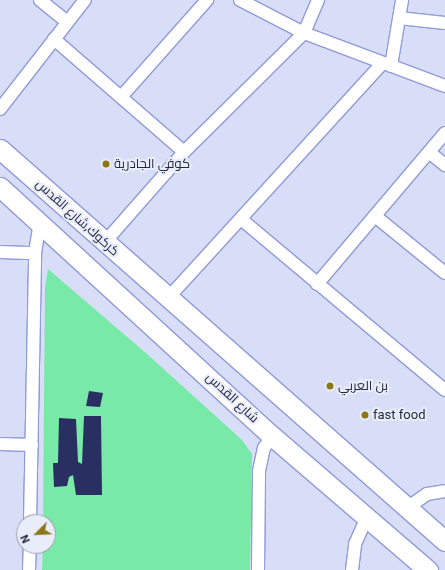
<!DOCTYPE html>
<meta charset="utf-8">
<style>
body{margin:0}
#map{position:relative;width:445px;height:570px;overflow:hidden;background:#d8def8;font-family:Roboto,Cairo,sans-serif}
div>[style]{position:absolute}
.green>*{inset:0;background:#78e9a6}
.building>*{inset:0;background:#2a2f62}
.roads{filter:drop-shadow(1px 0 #909bd7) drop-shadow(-1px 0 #909bd7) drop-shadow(0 1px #909bd7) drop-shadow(0 -1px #909bd7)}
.minor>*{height:12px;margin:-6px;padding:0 6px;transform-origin:6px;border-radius:6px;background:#fff}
.primary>*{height:19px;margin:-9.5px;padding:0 9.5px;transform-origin:9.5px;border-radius:9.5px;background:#fff}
.dots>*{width:11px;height:11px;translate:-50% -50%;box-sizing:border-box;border:2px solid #e9ecf9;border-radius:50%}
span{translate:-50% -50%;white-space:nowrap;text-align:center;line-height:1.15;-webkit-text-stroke:4px #e9ecf9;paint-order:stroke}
.poi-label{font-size:13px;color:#252941}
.left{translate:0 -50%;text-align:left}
.street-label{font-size:13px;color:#252941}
.north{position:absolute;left:16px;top:514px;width:40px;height:40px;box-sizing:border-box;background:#e9ecf9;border:1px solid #9b9eaf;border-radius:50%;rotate:246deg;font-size:11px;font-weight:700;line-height:16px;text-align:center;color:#252941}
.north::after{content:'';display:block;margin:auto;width:14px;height:18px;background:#8b761a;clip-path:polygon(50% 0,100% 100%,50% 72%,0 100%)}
</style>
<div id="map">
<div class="green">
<i style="clip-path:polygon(48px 269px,147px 354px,242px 440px,252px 454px,250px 570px,42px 570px,43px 546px,48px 546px,48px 522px,43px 522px,45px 288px)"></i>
</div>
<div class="building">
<i style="clip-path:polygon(89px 391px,103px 393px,100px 407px,86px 406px)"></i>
<i style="clip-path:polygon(84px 416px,101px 416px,102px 495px,76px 495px,73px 475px,69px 477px,67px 486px,54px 487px,53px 463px,58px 463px,59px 418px,76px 419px,78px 462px,82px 464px)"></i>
</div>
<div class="roads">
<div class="minor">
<i style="left:40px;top:0;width:35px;rotate:39deg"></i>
<i style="left:240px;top:0;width:72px;rotate:27.3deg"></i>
<i style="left:304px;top:33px;width:151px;rotate:20.6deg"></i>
<i style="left:399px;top:18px;width:46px;rotate:6.2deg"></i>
<i style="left:54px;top:39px;width:172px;rotate:41deg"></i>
<i style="left:391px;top:66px;width:67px;rotate:-80.5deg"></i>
<i style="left:121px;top:97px;width:130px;rotate:-48.4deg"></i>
<i style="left:0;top:109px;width:138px;rotate:-52.1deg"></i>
<i style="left:429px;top:152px;width:21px;rotate:39deg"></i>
<i style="left:375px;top:216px;width:90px;rotate:39.2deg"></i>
<i style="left:241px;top:219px;width:266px;rotate:40deg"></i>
<i style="left:105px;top:242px;width:120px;rotate:-48.7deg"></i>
<i style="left:184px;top:152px;width:169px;rotate:-44.8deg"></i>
<i style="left:304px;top:33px;width:36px;rotate:-67deg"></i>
<i style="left:0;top:252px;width:35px;rotate:2deg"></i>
<i style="left:317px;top:284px;width:198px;rotate:-49.7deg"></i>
<i style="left:169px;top:297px;width:317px;rotate:-47.6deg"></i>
<i style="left:0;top:444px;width:32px;rotate:2deg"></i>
<i style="left:407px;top:508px;width:24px;rotate:-35deg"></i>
<i style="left:427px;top:494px;width:18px;rotate:-9deg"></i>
<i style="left:30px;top:522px;width:269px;rotate:-88.9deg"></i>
<i style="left:35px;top:253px;width:31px;rotate:-81deg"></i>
<i style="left:29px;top:570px;width:24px;rotate:-88deg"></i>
<i style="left:258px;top:570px;width:99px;rotate:-89.4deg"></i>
<i style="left:259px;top:471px;width:24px;rotate:-78deg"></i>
<i style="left:264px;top:448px;width:14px;rotate:-56deg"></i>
<i style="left:352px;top:570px;width:26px;rotate:-83deg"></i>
<i style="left:355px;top:544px;width:30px;rotate:-66deg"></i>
</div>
<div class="primary">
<i style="left:0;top:149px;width:593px;rotate:41.38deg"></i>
<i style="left:0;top:187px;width:369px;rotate:42.5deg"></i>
<i style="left:272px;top:436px;width:206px;rotate:40.7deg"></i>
</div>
</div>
<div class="dots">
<i style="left:106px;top:164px;background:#8b761a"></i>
<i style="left:330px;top:386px;background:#8b761a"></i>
<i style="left:365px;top:415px;background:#8b761a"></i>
</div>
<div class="poi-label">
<span class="left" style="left:114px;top:164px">كوفي الجادرية</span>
<span class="left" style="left:338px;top:386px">بن العربي</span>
<span class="left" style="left:373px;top:415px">fast food</span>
</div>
<div class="street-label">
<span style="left:77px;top:218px;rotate:42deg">كركوك,شارع القدس</span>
<span style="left:232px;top:398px;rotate:43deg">شارع القدس</span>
</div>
<div class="north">N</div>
</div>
